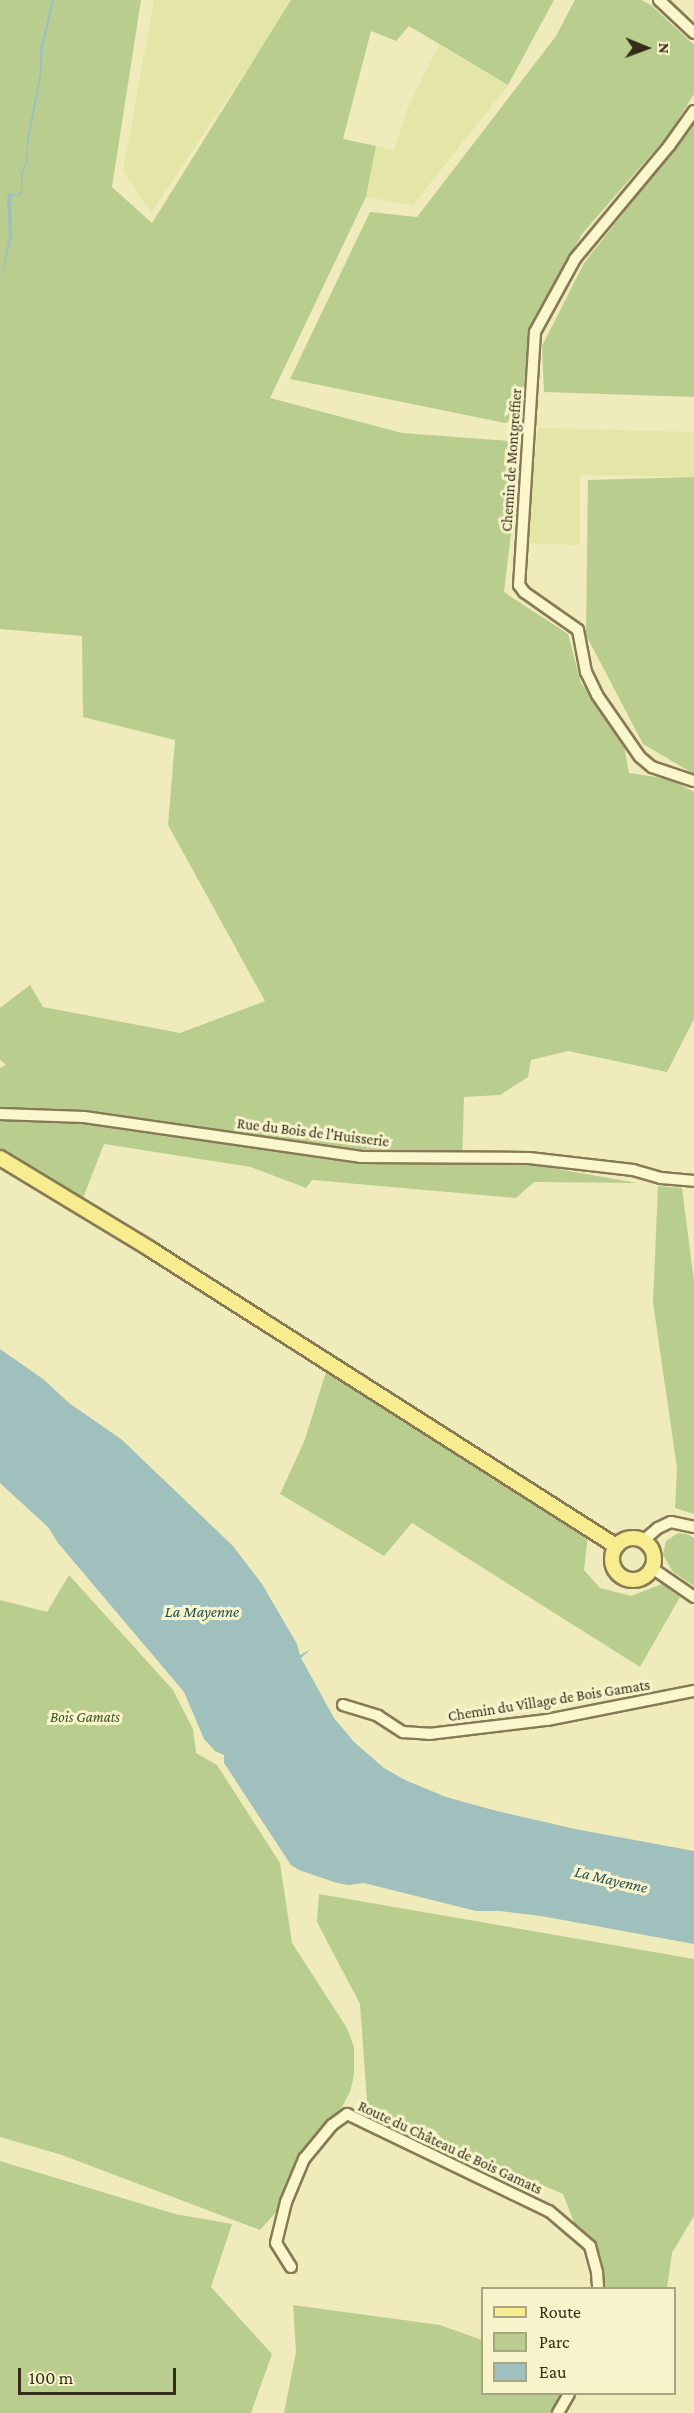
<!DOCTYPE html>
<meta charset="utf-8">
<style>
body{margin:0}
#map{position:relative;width:694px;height:2413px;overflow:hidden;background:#f0ebba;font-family:"Crimson Pro",serif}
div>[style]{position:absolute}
.farmland>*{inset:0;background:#e3e6a7}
.green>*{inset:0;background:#b9ce8e}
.water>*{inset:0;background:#9fc0bd}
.roads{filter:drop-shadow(2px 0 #877a54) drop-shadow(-2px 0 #877a54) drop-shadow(0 2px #877a54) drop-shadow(0 -2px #877a54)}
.minor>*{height:10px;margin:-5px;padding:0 5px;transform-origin:5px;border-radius:5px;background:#fbf7cd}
.major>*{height:14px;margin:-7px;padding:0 7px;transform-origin:7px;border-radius:7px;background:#f7ec8e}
.major>.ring{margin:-7px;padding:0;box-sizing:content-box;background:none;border:14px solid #f7ec8e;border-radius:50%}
span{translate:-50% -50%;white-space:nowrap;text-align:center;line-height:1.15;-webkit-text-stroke:6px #f7f3ca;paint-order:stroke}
.street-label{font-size:15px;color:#352d1a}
.park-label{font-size:15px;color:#3b531f;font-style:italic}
.water-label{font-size:16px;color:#284f56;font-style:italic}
.legend{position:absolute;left:481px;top:2287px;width:195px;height:108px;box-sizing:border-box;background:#f7f3ca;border:2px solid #a9a484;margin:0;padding:8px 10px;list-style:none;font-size:18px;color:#352d1a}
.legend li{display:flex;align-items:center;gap:12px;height:30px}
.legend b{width:30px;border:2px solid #a9a484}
.north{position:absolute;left:616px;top:18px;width:60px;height:60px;-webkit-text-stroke:4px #f7f3ca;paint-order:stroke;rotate:91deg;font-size:16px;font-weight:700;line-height:24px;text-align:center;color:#352d1a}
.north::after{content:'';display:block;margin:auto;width:21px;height:27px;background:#352d1a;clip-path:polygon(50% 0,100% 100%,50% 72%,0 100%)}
.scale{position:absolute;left:18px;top:2368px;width:158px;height:27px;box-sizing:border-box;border:3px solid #352d1a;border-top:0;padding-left:8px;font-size:18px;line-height:21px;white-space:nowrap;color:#352d1a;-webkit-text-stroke:4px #f7f3ca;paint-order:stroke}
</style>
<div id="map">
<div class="farmland">
<i style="clip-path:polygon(154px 0,293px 0,151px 213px,123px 171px)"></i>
<i style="clip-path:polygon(439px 45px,508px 85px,413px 205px,366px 197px,376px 146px,394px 151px,407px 110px)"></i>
<i style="clip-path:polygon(538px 428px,694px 432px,694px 477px,580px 475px,580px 545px,526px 543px)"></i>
</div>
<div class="green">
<i style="clip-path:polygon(0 0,141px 0,112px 187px,152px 223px,291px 0,554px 0,508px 85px,409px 26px,396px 41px,371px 31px,343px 139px,376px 146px,366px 197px,270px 398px,402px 433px,522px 442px,504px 592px,568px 634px,581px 683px,623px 740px,629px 773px,670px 779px,694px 792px,694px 1019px,667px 1072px,568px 1051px,531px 1060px,528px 1077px,500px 1095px,464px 1097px,462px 1165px,535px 1165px,637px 1183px,534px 1182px,516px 1198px,312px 1180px,306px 1188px,251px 1167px,104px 1144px,83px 1198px,0 1155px,0 1068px,6px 1065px,0 1060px,0 1008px,30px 985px,43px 1007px,180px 1033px,265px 1001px,168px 825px,175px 740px,83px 717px,82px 636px,0 629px)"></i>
<i style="clip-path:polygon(575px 0,642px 0,652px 6px,694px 45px,694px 94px,669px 134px,582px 234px,529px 332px,521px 416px,505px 423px,290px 379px,370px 212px,417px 217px,556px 36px)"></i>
<i style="clip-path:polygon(694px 124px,694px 397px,544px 392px,542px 346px,584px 263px)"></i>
<i style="clip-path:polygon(694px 477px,694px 774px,643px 744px,586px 635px,588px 480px)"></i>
<i style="clip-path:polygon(658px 1186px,682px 1188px,694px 1281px,694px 1514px,675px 1508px,677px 1468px,653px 1303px)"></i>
<i style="clip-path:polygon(327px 1369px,588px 1534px,584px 1570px,600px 1588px,631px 1596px,662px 1584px,680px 1597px,640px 1667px,412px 1523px,384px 1556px,280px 1494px,304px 1442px)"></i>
<i style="clip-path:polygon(678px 1533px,687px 1534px,694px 1538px,694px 1586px,673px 1572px,663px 1555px,666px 1541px)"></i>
<i style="clip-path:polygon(69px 1575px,173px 1690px,193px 1729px,196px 1753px,217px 1765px,280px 1863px,292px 1943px,347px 2028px,354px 2047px,354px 2075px,350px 2092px,339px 2112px,302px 2154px,288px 2177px,277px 2211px,260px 2230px,62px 2155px,0 2137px,0 1600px,47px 1612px)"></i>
<i style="clip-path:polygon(319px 1894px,694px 1959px,694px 2216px,672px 2253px,667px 2288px,600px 2288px,563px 2194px,424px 2134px,368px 2115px,360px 2004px,317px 1922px)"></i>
<i style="clip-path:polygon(0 2161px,175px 2214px,232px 2224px,211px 2287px,272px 2354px,251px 2413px,0 2413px)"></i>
<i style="clip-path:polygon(293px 2305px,440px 2325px,482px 2340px,482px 2394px,565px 2394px,550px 2413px,284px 2413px,296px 2352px)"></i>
</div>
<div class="water">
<i style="clip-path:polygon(52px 0,54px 0,43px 48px,41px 77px,27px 150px,28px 161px,23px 172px,22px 193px,20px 196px,11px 197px,12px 238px,0 283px,9px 237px,7px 197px,9px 193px,17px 195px,21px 191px,21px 172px,26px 161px,27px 138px,40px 72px,40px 49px)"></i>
<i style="clip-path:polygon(0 1349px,43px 1379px,69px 1403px,121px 1439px,233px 1546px,262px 1584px,297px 1644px,300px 1655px,311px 1649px,301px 1658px,334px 1718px,354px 1742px,384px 1768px,405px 1780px,446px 1797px,493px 1810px,575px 1829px,694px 1851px,694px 1944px,541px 1916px,500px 1911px,476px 1911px,364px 1883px,349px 1885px,337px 1883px,299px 1870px,291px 1865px,224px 1763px,224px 1755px,215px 1751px,204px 1739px,184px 1692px,58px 1543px,48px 1527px,0 1483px)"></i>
</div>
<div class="roads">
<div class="minor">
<i style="left:659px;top:0;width:48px;rotate:43.3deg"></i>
<i style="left:694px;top:111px;width:43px;rotate:125.5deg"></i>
<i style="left:669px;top:146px;width:147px;rotate:129.8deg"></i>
<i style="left:575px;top:259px;width:83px;rotate:118.7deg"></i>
<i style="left:535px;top:332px;width:254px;rotate:93.6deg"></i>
<i style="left:519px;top:585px;width:9px;rotate:54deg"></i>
<i style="left:524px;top:592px;width:66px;rotate:35.1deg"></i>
<i style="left:578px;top:630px;width:43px;rotate:79.2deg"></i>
<i style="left:586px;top:672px;width:25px;rotate:64deg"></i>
<i style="left:597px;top:695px;width:75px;rotate:55.3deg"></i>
<i style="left:640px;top:757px;width:16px;rotate:40deg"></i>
<i style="left:652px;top:767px;width:44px;rotate:18.4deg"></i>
<i style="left:0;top:1114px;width:84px;rotate:2deg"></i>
<i style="left:84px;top:1117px;width:279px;rotate:8.2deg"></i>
<i style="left:360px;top:1157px;width:169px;rotate:0.3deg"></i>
<i style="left:529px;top:1158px;width:105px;rotate:6.6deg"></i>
<i style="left:633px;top:1170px;width:29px;rotate:16deg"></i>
<i style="left:661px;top:1178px;width:33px;rotate:5deg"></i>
<i style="left:644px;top:1540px;width:18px;rotate:-41deg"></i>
<i style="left:658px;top:1528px;width:14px;rotate:-25deg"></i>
<i style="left:671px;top:1522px;width:24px;rotate:12deg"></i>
<i style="left:652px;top:1568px;width:51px;rotate:34.6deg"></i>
<i style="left:343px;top:1705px;width:37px;rotate:17deg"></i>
<i style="left:378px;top:1716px;width:30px;rotate:33deg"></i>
<i style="left:403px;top:1732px;width:26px;rotate:4deg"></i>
<i style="left:429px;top:1734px;width:119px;rotate:-6.8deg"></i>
<i style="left:547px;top:1720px;width:150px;rotate:-11.2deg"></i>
<i style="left:291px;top:2267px;width:28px;rotate:-122deg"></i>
<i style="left:276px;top:2243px;width:42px;rotate:-76.3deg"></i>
<i style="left:286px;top:2202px;width:47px;rotate:-67.3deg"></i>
<i style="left:304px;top:2159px;width:44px;rotate:-50.5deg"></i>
<i style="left:332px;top:2125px;width:19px;rotate:-36deg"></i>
<i style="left:347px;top:2114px;width:224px;rotate:25.7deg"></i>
<i style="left:549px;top:2211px;width:54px;rotate:40.5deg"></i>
<i style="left:590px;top:2246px;width:27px;rotate:75deg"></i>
<i style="left:597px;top:2272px;width:16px;rotate:86deg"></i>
<i style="left:558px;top:2413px;width:22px;rotate:-60deg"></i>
</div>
<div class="major">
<i style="left:0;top:1158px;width:175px;rotate:31.2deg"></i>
<i style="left:150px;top:1249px;width:553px;rotate:32.51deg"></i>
<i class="ring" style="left:612px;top:1538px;width:28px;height:28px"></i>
</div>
</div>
<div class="street-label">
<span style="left:512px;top:460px;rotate:-86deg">Chemin de Montgreffier</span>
<span style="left:313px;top:1133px;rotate:7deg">Rue du Bois de l'Huisserie</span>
<span style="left:549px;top:1701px;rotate:-9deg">Chemin du Village de Bois Gamats</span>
<span style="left:450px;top:2148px;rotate:25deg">Route du Château de Bois Gamats</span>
</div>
<div class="park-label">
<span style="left:85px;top:1718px">Bois Gamats</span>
</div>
<div class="water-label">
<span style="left:202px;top:1612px">La Mayenne</span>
<span style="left:611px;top:1880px;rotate:13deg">La Mayenne</span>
</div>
<ul class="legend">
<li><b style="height:8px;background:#f7ec8e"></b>Route</li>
<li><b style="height:16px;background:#b9ce8e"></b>Parc</li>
<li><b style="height:16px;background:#9fc0bd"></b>Eau</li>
</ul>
<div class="north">N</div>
<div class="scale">100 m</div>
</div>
